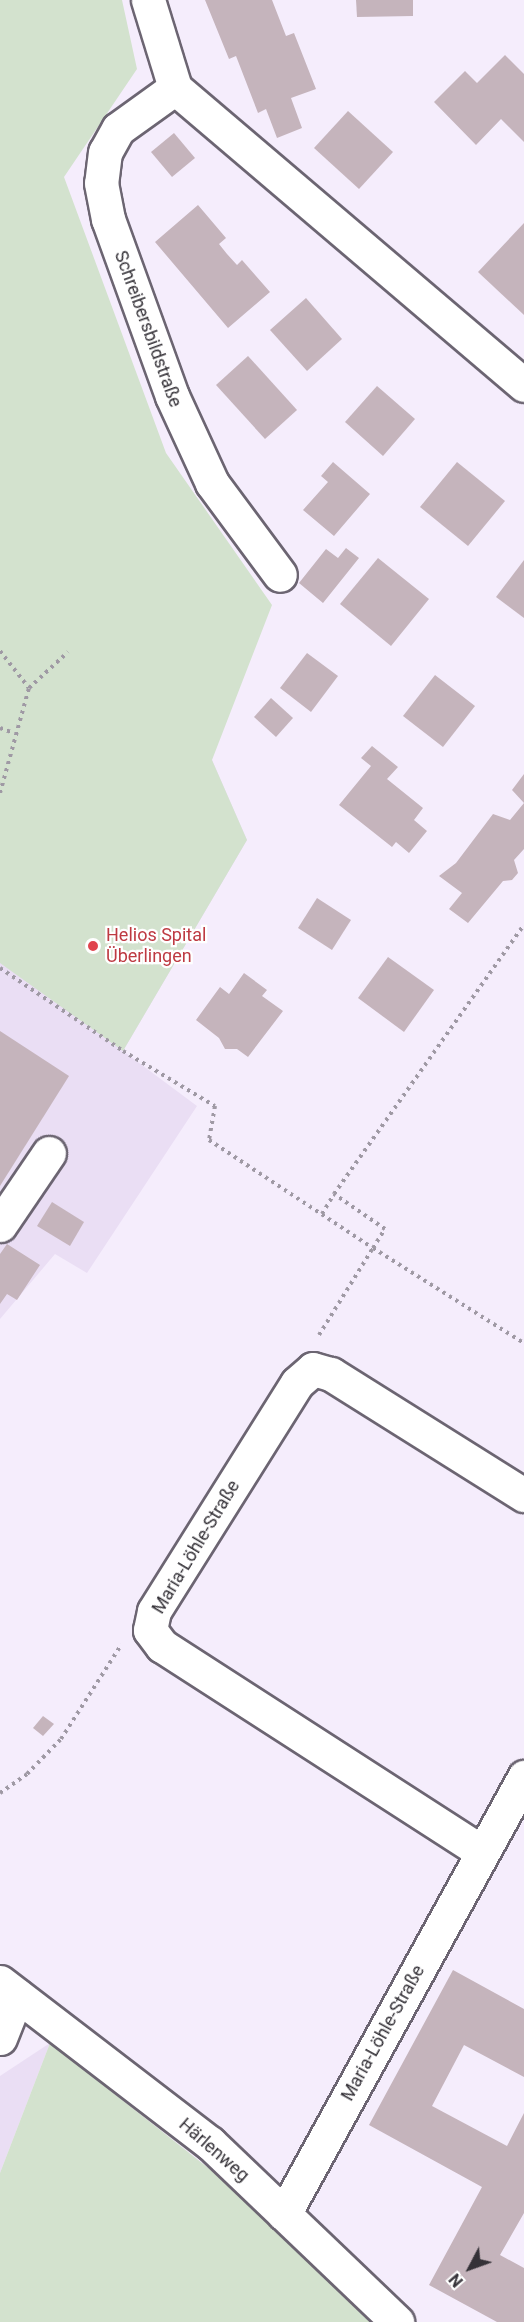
<!DOCTYPE html>
<meta charset="utf-8">
<style>
body{margin:0}
#map{position:relative;width:524px;height:2322px;overflow:hidden;background:#f5edfc;font-family:Roboto,sans-serif}
div>[style]{position:absolute}
.built>*{inset:0;background:#eadef4}
.green>*{inset:0;background:#d3e2ce}
.building>*{inset:0;background:#c5b4bc}
.path>*{height:4px;margin-top:-2px;transform-origin:0;background:repeating-linear-gradient(90deg,#9f99a4 0 3px,transparent 0 7.5px)}
.roads{filter:drop-shadow(2px 0 #6c6572) drop-shadow(-2px 0 #6c6572) drop-shadow(0 2px #6c6572) drop-shadow(0 -2px #6c6572)}
.minor>*{height:33px;margin:-16.5px;padding:0 16.5px;transform-origin:16.5px;border-radius:16.5px;background:#fff}
.dots>*{width:16px;height:16px;translate:-50% -50%;box-sizing:border-box;border:3px solid #fff;border-radius:50%}
span{translate:-50% -50%;white-space:nowrap;text-align:center;line-height:1.15;-webkit-text-stroke:4.5px #fff;paint-order:stroke}
.street-label{font-size:18px;color:#353238}
.health-label{font-size:18px;color:#be3a42}
.left{translate:0 -50%;text-align:left}
.north{position:absolute;left:440px;top:2238px;width:60px;height:60px;-webkit-text-stroke:4px #fff;paint-order:stroke;rotate:229deg;font-size:16px;font-weight:700;line-height:24px;text-align:center;color:#353238}
.north::after{content:'';display:block;margin:auto;width:21px;height:27px;background:#353238;clip-path:polygon(50% 0,100% 100%,50% 72%,0 100%)}
</style>
<div id="map">
<div class="built">
<i style="clip-path:polygon(0 602px,212px 760px,247px 840px,123px 1051px,197px 1106px,87px 1273px,55px 1254px,0 1319px)"></i>
<i style="clip-path:polygon(50px 2043px,0 2173px,0 2076px)"></i>
</div>
<div class="green">
<i style="clip-path:polygon(0 0,122px 0,137px 69px,64px 177px,166px 453px,272px 605px,212px 760px,247px 840px,123px 1051px,0 963px)"></i>
<i style="clip-path:polygon(50px 2043px,221px 2178px,373px 2322px,0 2322px,0 2173px)"></i>
</div>
<div class="building">
<i style="clip-path:polygon(205px 0,272px 0,286px 36px,294px 33px,316px 89px,291px 98px,302px 128px,277px 138px,266px 109px,258px 113px,236px 56px,229px 59px)"></i>
<i style="clip-path:polygon(356px 0,413px 0,413px 16px,357px 17px)"></i>
<i style="clip-path:polygon(505px 55px,524px 74px,524px 142px,501px 119px,476px 145px,434px 102px,465px 71px,477px 83px)"></i>
<i style="clip-path:polygon(348px 111px,393px 152px,359px 189px,314px 148px)"></i>
<i style="clip-path:polygon(174px 133px,195px 158px,172px 177px,151px 152px)"></i>
<i style="clip-path:polygon(198px 205px,226px 238px,219px 244px,227px 254px,237px 265px,242px 260px,270px 292px,228px 328px,155px 242px)"></i>
<i style="clip-path:polygon(524px 223px,524px 315px,478px 272px)"></i>
<i style="clip-path:polygon(306px 298px,342px 339px,307px 371px,270px 330px)"></i>
<i style="clip-path:polygon(248px 356px,297px 410px,265px 439px,216px 385px)"></i>
<i style="clip-path:polygon(377px 386px,415px 419px,383px 456px,345px 422px)"></i>
<i style="clip-path:polygon(333px 462px,370px 494px,334px 536px,303px 510px,328px 482px,321px 476px)"></i>
<i style="clip-path:polygon(457px 462px,505px 501px,468px 546px,420px 507px)"></i>
<i style="clip-path:polygon(346px 548px,359px 558px,323px 603px,299px 583px,326px 549px,338px 558px)"></i>
<i style="clip-path:polygon(378px 558px,429px 599px,391px 646px,340px 604px)"></i>
<i style="clip-path:polygon(524px 560px,524px 618px,496px 597px)"></i>
<i style="clip-path:polygon(307px 653px,338px 676px,311px 712px,280px 688px)"></i>
<i style="clip-path:polygon(435px 675px,475px 706px,443px 747px,403px 716px)"></i>
<i style="clip-path:polygon(271px 698px,293px 718px,276px 737px,254px 717px)"></i>
<i style="clip-path:polygon(372px 746px,398px 767px,387px 779px,423px 808px,414px 820px,427px 831px,409px 853px,396px 842px,392px 847px,339px 805px,371px 766px,361px 758px)"></i>
<i style="clip-path:polygon(524px 774px,524px 849px,514px 860px,518px 873px,512px 880px,503px 881px,468px 923px,449px 909px,462px 893px,439px 876px,456px 863px,493px 814px,510px 820px,524px 803px,512px 790px)"></i>
<i style="clip-path:polygon(317px 898px,351px 920px,332px 950px,298px 928px)"></i>
<i style="clip-path:polygon(388px 957px,434px 990px,404px 1032px,358px 998px)"></i>
<i style="clip-path:polygon(244px 973px,267px 990px,262px 996px,283px 1011px,248px 1057px,237px 1049px,225px 1049px,219px 1038px,196px 1020px,220px 987px,229px 994px)"></i>
<i style="clip-path:polygon(0 1031px,69px 1076px,0 1186px)"></i>
<i style="clip-path:polygon(52px 1202px,84px 1222px,70px 1246px,37px 1226px)"></i>
<i style="clip-path:polygon(7px 1244px,40px 1265px,17px 1300px,7px 1294px,0 1304px,0 1254px)"></i>
<i style="clip-path:polygon(43px 1716px,54px 1724px,43px 1736px,33px 1728px)"></i>
<i style="clip-path:polygon(453px 1970px,524px 2009px,524px 2077px,464px 2045px,432px 2106px,507px 2146px,524px 2113px,524px 2213px,500px 2255px,524px 2268px,524px 2322px,497px 2322px,429px 2285px,482px 2187px,369px 2125px)"></i>
</div>
<div class="path">
<i style="left:0;top:651px;width:47px;rotate:51.9deg"></i>
<i style="left:0;top:728px;width:15px;rotate:20deg"></i>
<i style="left:0;top:793px;width:109px;rotate:-74.6deg"></i>
<i style="left:29px;top:688px;width:53px;rotate:-42.7deg"></i>
<i style="left:0;top:968px;width:148px;rotate:34deg"></i>
<i style="left:123px;top:1051px;width:107px;rotate:30.9deg"></i>
<i style="left:215px;top:1106px;width:35px;rotate:100deg"></i>
<i style="left:209px;top:1140px;width:196px;rotate:33.4deg"></i>
<i style="left:373px;top:1248px;width:22px;rotate:-58deg"></i>
<i style="left:385px;top:1229px;width:62px;rotate:-145.5deg"></i>
<i style="left:334px;top:1194px;width:329px;rotate:-54.8deg"></i>
<i style="left:322px;top:1214px;width:23px;rotate:-59deg"></i>
<i style="left:319px;top:1335px;width:102px;rotate:-58.2deg"></i>
<i style="left:373px;top:1248px;width:178px;rotate:32.2deg"></i>
<i style="left:0;top:1793px;width:33px;rotate:-35deg"></i>
<i style="left:27px;top:1774px;width:49px;rotate:-45.8deg"></i>
<i style="left:61px;top:1739px;width:112px;rotate:-57.4deg"></i>
</div>
<div class="roads">
<div class="minor">
<i style="left:148px;top:0;width:92px;rotate:72.9deg"></i>
<i style="left:175px;top:88px;width:458px;rotate:40.4deg"></i>
<i style="left:175px;top:88px;width:70px;rotate:144.3deg"></i>
<i style="left:118px;top:129px;width:26px;rotate:119deg"></i>
<i style="left:105px;top:152px;width:31px;rotate:97deg"></i>
<i style="left:101px;top:183px;width:37px;rotate:79deg"></i>
<i style="left:108px;top:219px;width:188px;rotate:70.1deg"></i>
<i style="left:172px;top:396px;width:96px;rotate:65.3deg"></i>
<i style="left:212px;top:483px;width:114px;rotate:53.5deg"></i>
<i style="left:0;top:1225px;width:87px;rotate:-55.8deg"></i>
<i style="left:482px;top:1852px;width:381px;rotate:-147.2deg"></i>
<i style="left:162px;top:1646px;width:20px;rotate:-127deg"></i>
<i style="left:150px;top:1630px;width:19px;rotate:-78deg"></i>
<i style="left:154px;top:1611px;width:269px;rotate:-57.9deg"></i>
<i style="left:297px;top:1383px;width:21px;rotate:-41deg"></i>
<i style="left:313px;top:1369px;width:19px;rotate:16deg"></i>
<i style="left:331px;top:1374px;width:228px;rotate:32.1deg"></i>
<i style="left:0;top:1982px;width:265px;rotate:37.5deg"></i>
<i style="left:210px;top:2143px;width:259px;rotate:43.7deg"></i>
<i style="left:0;top:2038px;width:46px;rotate:-68.4deg"></i>
<i style="left:284px;top:2214px;width:499px;rotate:-61.2deg"></i>
</div>
</div>
<div class="dots">
<i style="left:93px;top:946px;background:#e0444e"></i>
</div>
<div class="street-label">
<span style="left:148px;top:329px;rotate:70deg">Schreibersbildstraße</span>
<span style="left:196px;top:1547px;rotate:-59deg">Maria-Löhle-Straße</span>
<span style="left:383px;top:2033px;rotate:-61deg">Maria-Löhle-Straße</span>
<span style="left:214px;top:2150px;rotate:41deg">Härlenweg</span>
</div>
<div class="health-label">
<span class="left" style="left:106px;top:946px">Helios Spital<br>Überlingen</span>
</div>
<div class="north">N</div>
</div>
